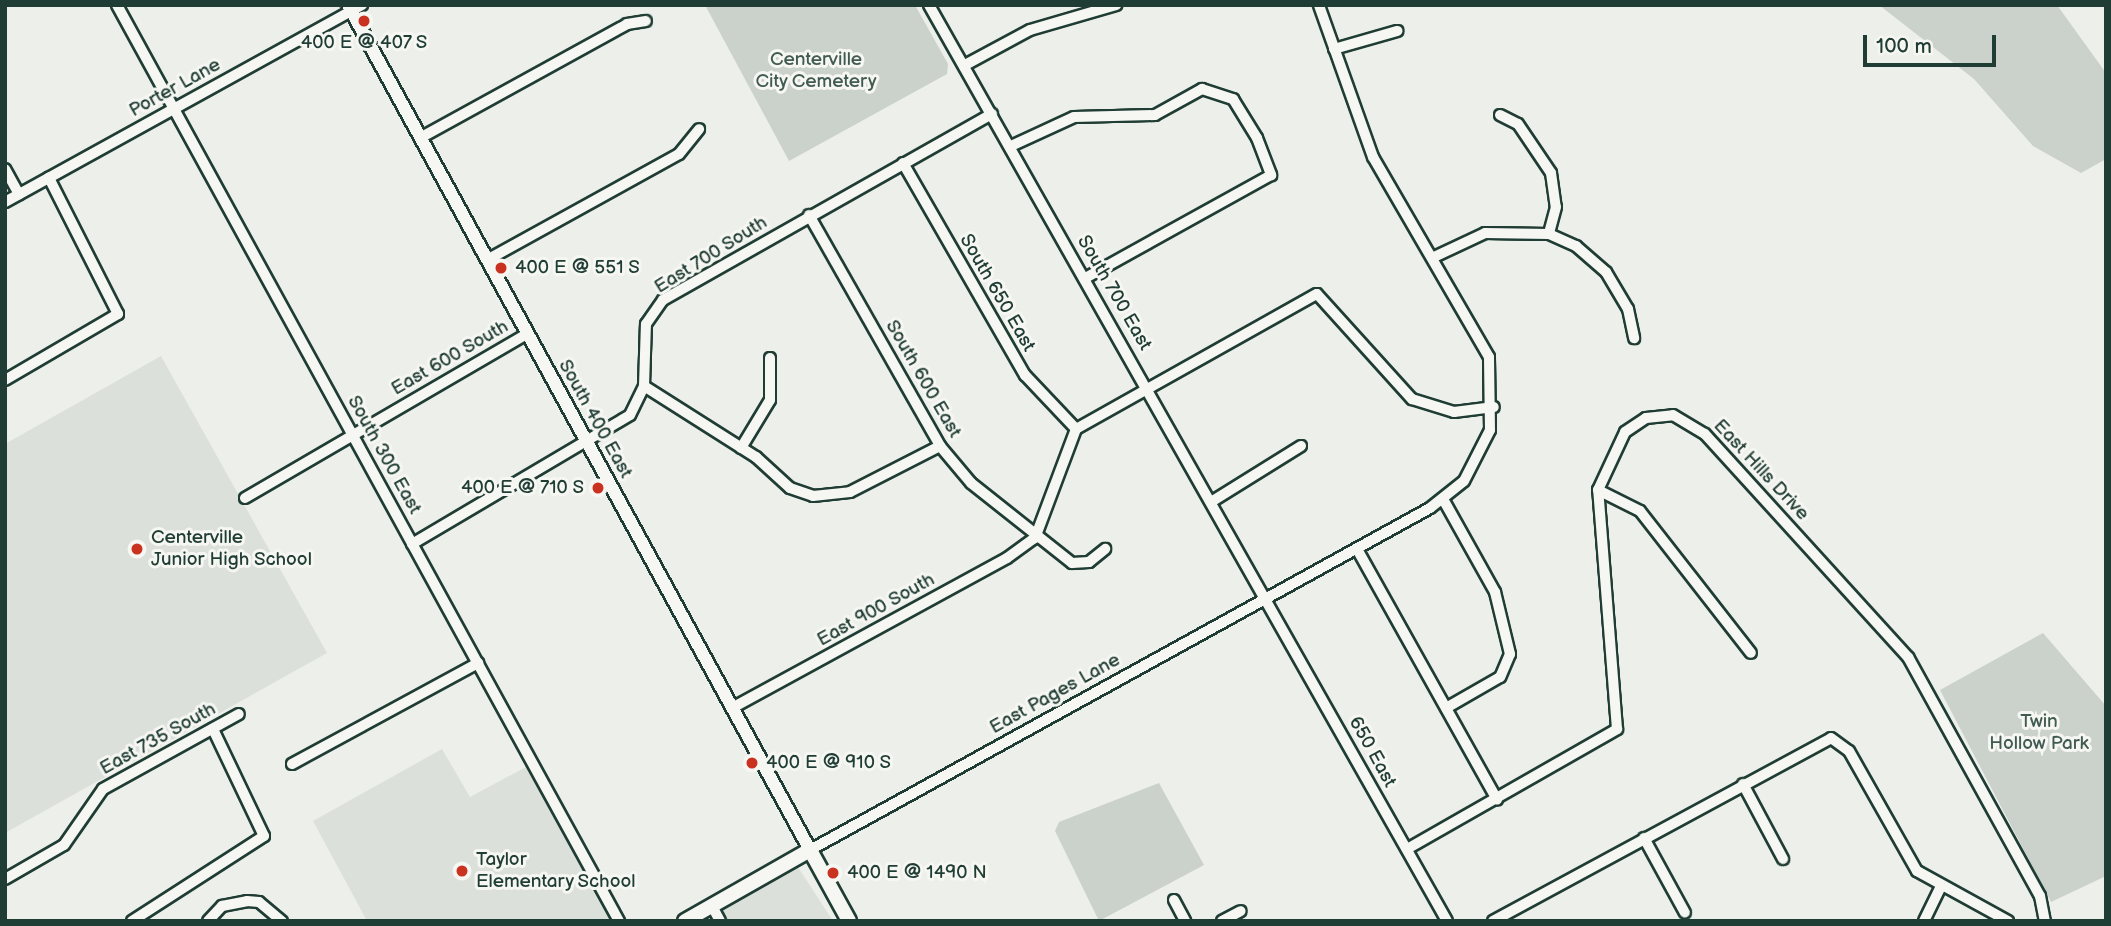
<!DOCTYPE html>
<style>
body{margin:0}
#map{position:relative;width:2111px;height:926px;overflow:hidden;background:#edefea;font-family:"Balsamiq Sans",sans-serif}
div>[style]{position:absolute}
.built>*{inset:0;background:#dce0db}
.green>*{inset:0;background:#cbd2cc}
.roads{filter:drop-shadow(2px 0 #1f3d34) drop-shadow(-2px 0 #1f3d34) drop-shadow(0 2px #1f3d34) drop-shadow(0 -2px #1f3d34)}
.minor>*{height:10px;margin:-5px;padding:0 5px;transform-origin:5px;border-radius:5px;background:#f6f6f2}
.tertiary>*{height:12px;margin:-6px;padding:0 6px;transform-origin:6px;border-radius:6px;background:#f6f6f2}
.secondary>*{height:14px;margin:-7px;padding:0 7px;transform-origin:7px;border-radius:7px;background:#f6f6f2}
.dots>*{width:19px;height:19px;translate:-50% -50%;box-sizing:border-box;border:4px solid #f6f6f2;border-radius:50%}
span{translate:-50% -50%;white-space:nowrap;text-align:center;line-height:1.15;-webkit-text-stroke:6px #f6f6f2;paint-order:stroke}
.poi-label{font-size:19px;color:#1f3d34}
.left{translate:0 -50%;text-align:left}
.right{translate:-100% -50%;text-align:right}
.park-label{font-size:19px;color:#415b52}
.street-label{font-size:19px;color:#1f3d34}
.frame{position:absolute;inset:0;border:7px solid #1f3d34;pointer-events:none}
.scale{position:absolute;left:1863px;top:35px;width:133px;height:32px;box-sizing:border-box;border:4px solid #1f3d34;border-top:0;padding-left:9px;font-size:21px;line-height:24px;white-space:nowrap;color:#1f3d34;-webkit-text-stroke:5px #f6f6f2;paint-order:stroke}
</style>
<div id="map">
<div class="built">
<i style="clip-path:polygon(161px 356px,327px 653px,5px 833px,5px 444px)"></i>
<i style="clip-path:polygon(442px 749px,470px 797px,526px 767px,613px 921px,367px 921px,313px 821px)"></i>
<i style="clip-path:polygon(798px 867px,833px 921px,729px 921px,722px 909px)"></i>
</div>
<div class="green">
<i style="clip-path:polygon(705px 5px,915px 5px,948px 64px,947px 74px,789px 161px)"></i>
<i style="clip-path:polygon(1879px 5px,2057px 5px,2106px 73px,2106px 159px,2081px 173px,2033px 146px,1974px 79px)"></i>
<i style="clip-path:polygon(2043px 633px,2106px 706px,2106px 876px,2051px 902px,1940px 690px)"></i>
<i style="clip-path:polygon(1159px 783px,1204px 865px,1099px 921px,1055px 831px,1059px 822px)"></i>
</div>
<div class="roads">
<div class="minor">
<i style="left:117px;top:5px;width:1045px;rotate:61.28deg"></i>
<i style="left:929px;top:5px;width:1052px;rotate:60.51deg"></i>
<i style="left:1334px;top:49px;width:66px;rotate:-15.9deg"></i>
<i style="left:965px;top:65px;width:74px;rotate:-28.3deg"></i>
<i style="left:1030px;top:30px;width:90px;rotate:-16.2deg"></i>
<i style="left:1500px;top:115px;width:20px;rotate:27deg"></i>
<i style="left:1518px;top:124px;width:59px;rotate:56deg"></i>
<i style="left:1551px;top:173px;width:34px;rotate:82deg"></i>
<i style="left:1556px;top:207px;width:28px;rotate:105deg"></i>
<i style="left:420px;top:138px;width:236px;rotate:-28.8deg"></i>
<i style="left:627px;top:24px;width:19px;rotate:-9deg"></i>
<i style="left:1011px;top:146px;width:69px;rotate:-24.7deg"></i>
<i style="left:1074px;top:117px;width:81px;rotate:-1.4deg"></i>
<i style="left:1155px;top:115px;width:54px;rotate:-29deg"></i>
<i style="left:1202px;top:89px;width:33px;rotate:18deg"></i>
<i style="left:1233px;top:99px;width:46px;rotate:58.4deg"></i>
<i style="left:1257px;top:138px;width:40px;rotate:69deg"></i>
<i style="left:1271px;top:175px;width:213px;rotate:151deg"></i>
<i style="left:903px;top:163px;width:245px;rotate:60.1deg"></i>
<i style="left:1025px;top:375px;width:74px;rotate:46.6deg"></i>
<i style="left:5px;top:169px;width:29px;rotate:61deg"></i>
<i style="left:5px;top:202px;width:408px;rotate:-28.9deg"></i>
<i style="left:809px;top:215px;width:266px;rotate:60.4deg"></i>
<i style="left:940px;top:446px;width:48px;rotate:50deg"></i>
<i style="left:971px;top:483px;width:129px;rotate:38.4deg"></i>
<i style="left:1072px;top:563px;width:17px;rotate:-3deg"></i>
<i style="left:1089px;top:562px;width:21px;rotate:-39deg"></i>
<i style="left:1434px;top:257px;width:56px;rotate:-25.2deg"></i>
<i style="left:1485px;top:233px;width:64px;rotate:0.9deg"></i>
<i style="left:1549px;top:234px;width:30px;rotate:24deg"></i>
<i style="left:1576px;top:246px;width:40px;rotate:41deg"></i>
<i style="left:1606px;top:272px;width:43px;rotate:59.3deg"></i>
<i style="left:1628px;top:309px;width:30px;rotate:78deg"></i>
<i style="left:487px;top:260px;width:219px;rotate:-28.9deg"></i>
<i style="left:679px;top:154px;width:32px;rotate:-51deg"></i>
<i style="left:5px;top:380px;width:131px;rotate:-30.3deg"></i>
<i style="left:118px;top:314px;width:153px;rotate:-116.9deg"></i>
<i style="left:644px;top:386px;width:133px;rotate:32.4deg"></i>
<i style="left:756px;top:457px;width:46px;rotate:42.4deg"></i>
<i style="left:790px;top:488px;width:24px;rotate:19deg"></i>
<i style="left:813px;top:496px;width:37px;rotate:-6deg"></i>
<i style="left:850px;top:492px;width:101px;rotate:-27.1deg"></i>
<i style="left:741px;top:448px;width:56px;rotate:-58.9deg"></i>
<i style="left:770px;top:400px;width:42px;rotate:-90deg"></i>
<i style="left:1598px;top:490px;width:47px;rotate:26.6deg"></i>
<i style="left:1640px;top:511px;width:180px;rotate:52deg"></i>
<i style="left:245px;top:498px;width:326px;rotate:-30.2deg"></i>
<i style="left:1443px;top:499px;width:107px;rotate:60.8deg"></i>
<i style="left:1495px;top:592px;width:64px;rotate:76.4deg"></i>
<i style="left:1510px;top:654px;width:25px;rotate:113deg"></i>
<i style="left:1500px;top:677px;width:62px;rotate:150.1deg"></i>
<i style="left:1211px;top:502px;width:106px;rotate:-31.9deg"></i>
<i style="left:412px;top:544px;width:253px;rotate:-30.6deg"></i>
<i style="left:630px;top:415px;width:32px;rotate:-64deg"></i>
<i style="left:644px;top:386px;width:62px;rotate:-88.2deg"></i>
<i style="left:646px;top:324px;width:29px;rotate:-55deg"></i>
<i style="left:663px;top:300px;width:378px;rotate:-29.5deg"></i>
<i style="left:1357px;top:549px;width:287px;rotate:60.8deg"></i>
<i style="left:732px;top:708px;width:313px;rotate:-28.6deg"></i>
<i style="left:1007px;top:558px;width:34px;rotate:-36deg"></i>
<i style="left:1035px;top:538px;width:116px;rotate:-69.4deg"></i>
<i style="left:1076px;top:429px;width:276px;rotate:-29.3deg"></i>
<i style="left:1317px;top:294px;width:142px;rotate:47.9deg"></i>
<i style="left:1412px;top:399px;width:44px;rotate:17.2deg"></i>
<i style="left:1454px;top:412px;width:40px;rotate:-7.1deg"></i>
<i style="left:292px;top:764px;width:212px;rotate:-28.5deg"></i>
<i style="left:1743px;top:784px;width:85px;rotate:61.9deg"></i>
<i style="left:1644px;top:838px;width:85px;rotate:61.3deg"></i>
<i style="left:1407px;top:849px;width:242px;rotate:-29.7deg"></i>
<i style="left:1617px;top:729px;width:240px;rotate:-94.5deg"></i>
<i style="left:1598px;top:490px;width:64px;rotate:-65deg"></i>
<i style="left:1625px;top:432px;width:25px;rotate:-34deg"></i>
<i style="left:1646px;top:418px;width:27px;rotate:-6deg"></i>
<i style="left:1673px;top:415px;width:37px;rotate:31deg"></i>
<i style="left:1705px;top:434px;width:302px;rotate:47.7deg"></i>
<i style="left:1908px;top:657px;width:273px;rotate:61.1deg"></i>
<i style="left:2040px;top:896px;width:25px;rotate:79deg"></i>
<i style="left:810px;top:850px;width:708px;rotate:-28.88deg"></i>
<i style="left:1430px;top:508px;width:43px;rotate:-38.5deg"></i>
<i style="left:1464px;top:481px;width:57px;rotate:-63deg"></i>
<i style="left:1490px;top:430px;width:73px;rotate:-90.8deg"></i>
<i style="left:1489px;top:357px;width:231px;rotate:-120.1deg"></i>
<i style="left:1373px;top:157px;width:161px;rotate:-109.6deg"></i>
<i style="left:5px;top:879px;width:68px;rotate:-30deg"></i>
<i style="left:64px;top:845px;width:68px;rotate:-55.1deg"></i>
<i style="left:103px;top:789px;width:155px;rotate:-28.9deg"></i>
<i style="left:1174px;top:900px;width:24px;rotate:62deg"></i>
<i style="left:712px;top:906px;width:17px;rotate:62deg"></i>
<i style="left:132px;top:921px;width:157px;rotate:-32.8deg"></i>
<i style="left:264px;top:836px;width:119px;rotate:-115.5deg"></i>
<i style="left:208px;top:921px;width:21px;rotate:-47deg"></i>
<i style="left:222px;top:906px;width:25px;rotate:-11deg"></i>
<i style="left:247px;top:901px;width:12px;rotate:5deg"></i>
<i style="left:259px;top:902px;width:30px;rotate:40deg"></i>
<i style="left:1222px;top:921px;width:21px;rotate:-28deg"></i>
<i style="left:1493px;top:921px;width:384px;rotate:-28.4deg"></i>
<i style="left:1831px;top:738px;width:22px;rotate:36deg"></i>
<i style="left:1849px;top:751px;width:138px;rotate:60.5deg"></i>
<i style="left:1917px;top:871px;width:104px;rotate:28.8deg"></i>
<i style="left:1924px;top:921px;width:37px;rotate:-64deg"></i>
</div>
<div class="tertiary">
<i style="left:348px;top:5px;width:963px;rotate:61.33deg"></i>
</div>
<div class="secondary">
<i style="left:685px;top:921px;width:144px;rotate:-29.6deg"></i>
<i style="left:810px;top:850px;width:81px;rotate:61.2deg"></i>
</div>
</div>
<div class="dots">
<i style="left:364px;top:21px;background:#c8321e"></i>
<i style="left:501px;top:268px;background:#c8321e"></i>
<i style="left:598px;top:488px;background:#c8321e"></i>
<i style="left:137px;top:549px;background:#c8321e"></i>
<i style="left:752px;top:763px;background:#c8321e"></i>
<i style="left:462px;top:871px;background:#c8321e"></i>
<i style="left:833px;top:873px;background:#c8321e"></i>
</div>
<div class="poi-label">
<span style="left:364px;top:43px">400 E @ 407 S</span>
<span class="left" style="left:515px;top:268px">400 E @ 551 S</span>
<span class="right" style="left:584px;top:488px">400 E @ 710 S</span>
<span class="left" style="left:151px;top:549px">Centerville<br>Junior High School</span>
<span class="left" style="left:766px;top:763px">400 E @ 910 S</span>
<span class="left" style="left:476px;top:871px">Taylor<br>Elementary School</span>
<span class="left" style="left:847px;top:873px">400 E @ 1490 N</span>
</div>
<div class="park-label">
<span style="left:816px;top:71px">Centerville<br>City Cemetery</span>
<span style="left:2039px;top:733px">Twin<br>Hollow Park</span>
</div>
<div class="street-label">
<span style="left:175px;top:88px;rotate:-29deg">Porter Lane</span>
<span style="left:711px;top:255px;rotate:-32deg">East 700 South</span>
<span style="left:997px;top:293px;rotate:60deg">South 650 East</span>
<span style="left:1114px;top:293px;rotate:60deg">South 700 East</span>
<span style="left:450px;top:358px;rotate:-30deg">East 600 South</span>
<span style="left:923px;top:379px;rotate:60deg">South 600 East</span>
<span style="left:595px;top:419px;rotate:61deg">South 400 East</span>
<span style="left:384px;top:455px;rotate:61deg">South 300 East</span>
<span style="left:1761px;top:470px;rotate:47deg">East Hills Drive</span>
<span style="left:876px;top:610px;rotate:-29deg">East 900 South</span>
<span style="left:1055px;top:694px;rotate:-29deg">East Pages Lane</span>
<span style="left:158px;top:739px;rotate:-29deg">East 735 South</span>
<span style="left:1372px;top:752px;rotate:61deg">650 East</span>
</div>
<div class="frame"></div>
<div class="scale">100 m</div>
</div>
